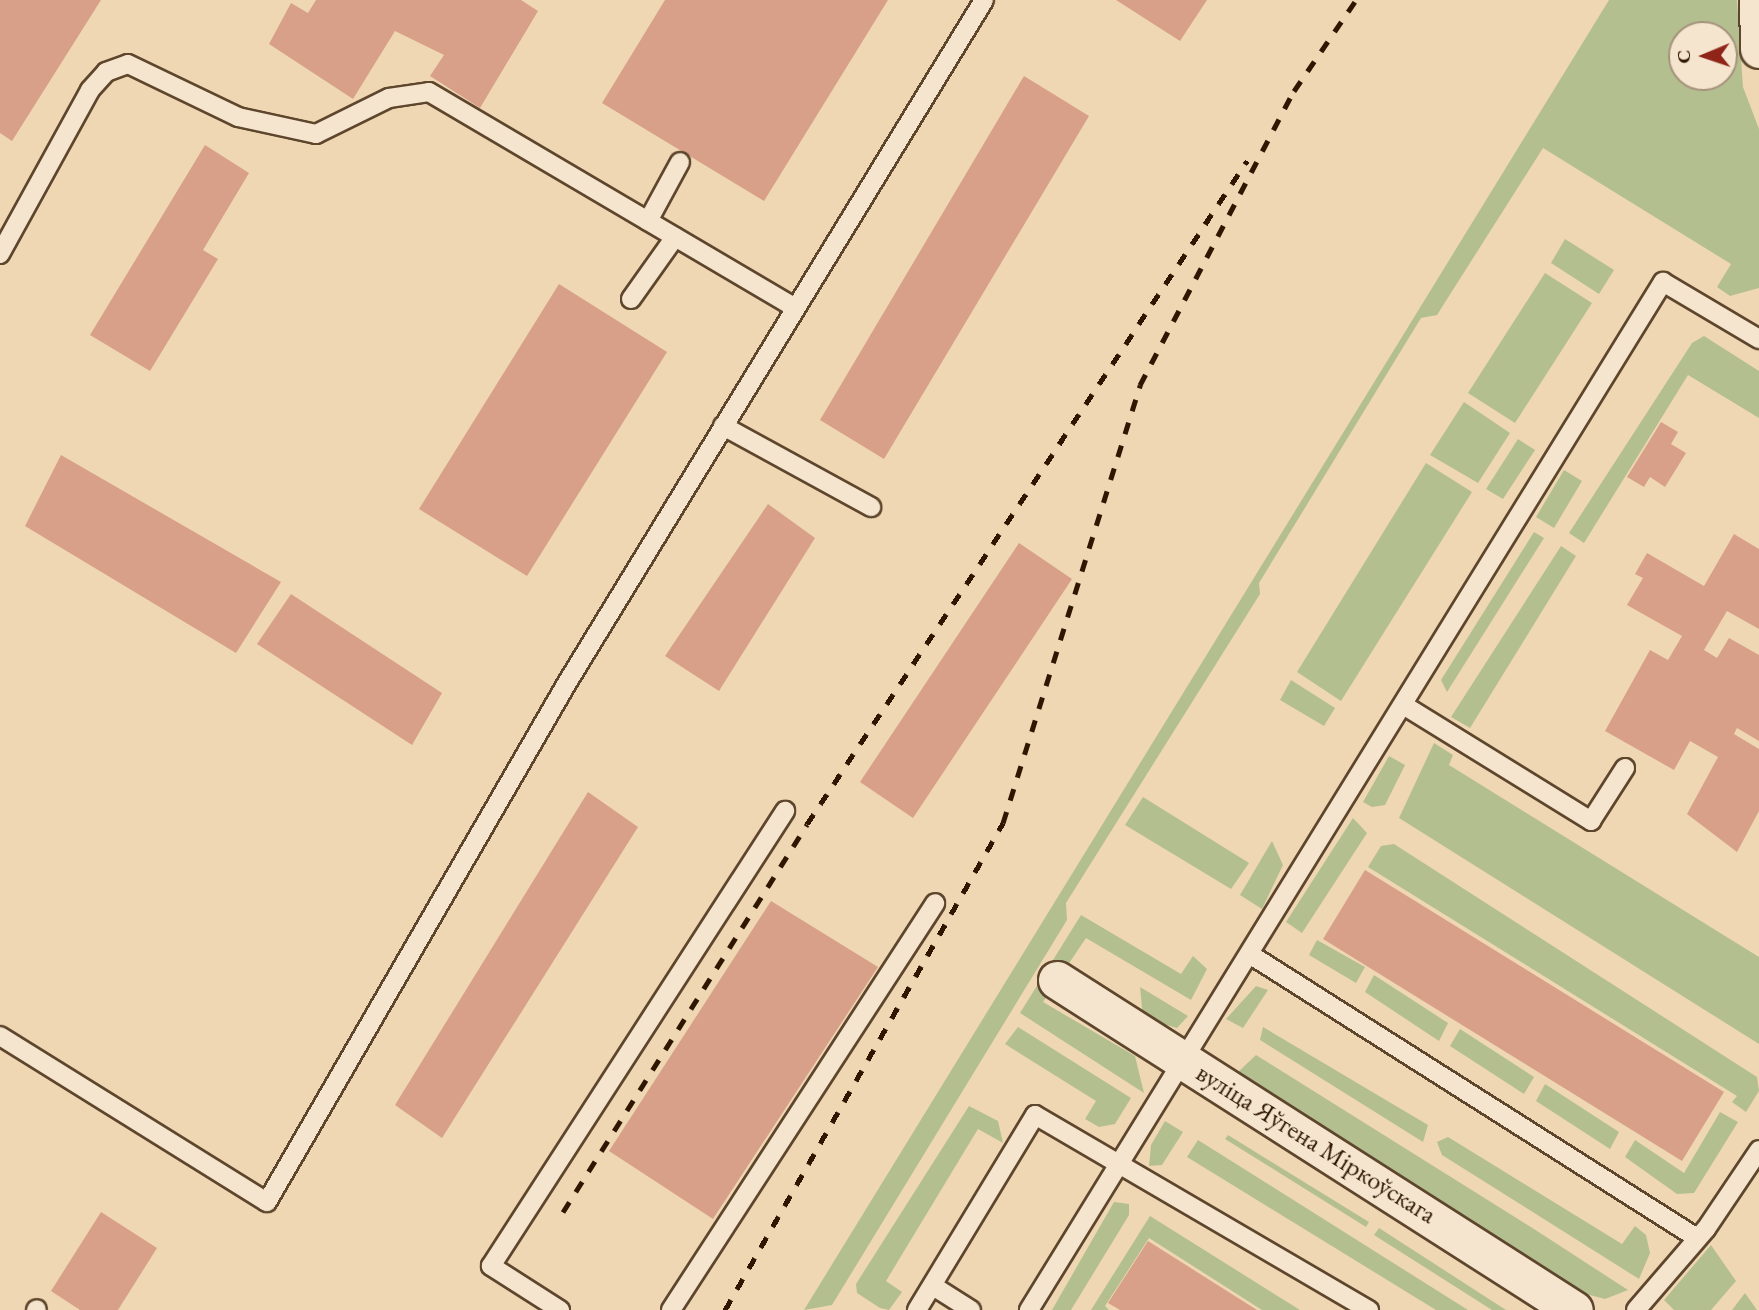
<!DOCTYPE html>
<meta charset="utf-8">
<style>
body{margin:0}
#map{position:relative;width:1759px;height:1310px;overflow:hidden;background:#efd7b3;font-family:"EB Garamond",serif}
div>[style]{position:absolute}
.green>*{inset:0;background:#b4bf90}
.building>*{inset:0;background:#d8a088}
.roads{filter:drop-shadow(2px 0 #5e462d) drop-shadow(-2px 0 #5e462d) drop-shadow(0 2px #5e462d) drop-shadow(0 -2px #5e462d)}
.lane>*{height:18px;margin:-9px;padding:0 9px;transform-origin:9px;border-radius:9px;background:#f5e5ce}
.street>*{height:37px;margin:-18.5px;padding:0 18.5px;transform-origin:18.5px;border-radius:18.5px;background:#f5e5ce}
.rail>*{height:5px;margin-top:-2.5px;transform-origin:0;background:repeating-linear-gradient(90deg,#2e1600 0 12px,transparent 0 24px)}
span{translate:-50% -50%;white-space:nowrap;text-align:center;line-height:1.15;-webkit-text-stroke:6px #f5e5ce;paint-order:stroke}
.street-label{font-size:26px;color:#2e1600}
.north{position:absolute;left:1668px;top:21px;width:70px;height:70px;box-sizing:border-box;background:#f5e5ce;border:2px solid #a5927c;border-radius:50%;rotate:268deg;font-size:19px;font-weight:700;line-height:28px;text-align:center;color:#2e1600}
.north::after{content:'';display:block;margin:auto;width:24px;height:32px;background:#8f2418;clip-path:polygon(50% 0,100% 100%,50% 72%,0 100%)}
</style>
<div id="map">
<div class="green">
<i style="clip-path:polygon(evenodd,1609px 0,1737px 0,1743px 87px,1759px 129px,1759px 288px,1730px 296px,1717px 287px,1731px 264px,1543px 148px,1437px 315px,1421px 318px,1259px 583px,1260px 594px,1066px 903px,1067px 920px,832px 1305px,804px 1310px,1609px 0,1682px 35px,1724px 35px,1724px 77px,1682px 77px,1682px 35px)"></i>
<i style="clip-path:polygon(1565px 239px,1614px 270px,1599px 294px,1551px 263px)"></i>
<i style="clip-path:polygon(1545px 273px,1592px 303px,1515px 423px,1468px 393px)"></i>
<i style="clip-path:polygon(1704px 336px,1759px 371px,1759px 418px,1688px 375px,1584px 543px,1569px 533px,1692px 343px)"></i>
<i style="clip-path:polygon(1464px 402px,1510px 433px,1478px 483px,1430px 455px)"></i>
<i style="clip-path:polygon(1518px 439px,1535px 450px,1503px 499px,1486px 489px)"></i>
<i style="clip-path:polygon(1426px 463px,1472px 492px,1341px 701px,1297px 672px)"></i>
<i style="clip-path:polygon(1564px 470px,1582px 481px,1554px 528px,1536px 517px)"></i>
<i style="clip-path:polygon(1534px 532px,1544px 538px,1447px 692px,1441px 680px)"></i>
<i style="clip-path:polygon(1561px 546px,1576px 556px,1470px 728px,1451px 717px)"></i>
<i style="clip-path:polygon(1291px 680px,1335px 708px,1324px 726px,1280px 700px)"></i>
<i style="clip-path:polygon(1434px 743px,1453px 755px,1449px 765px,1759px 957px,1759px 1044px,1399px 818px)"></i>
<i style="clip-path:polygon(1389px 756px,1405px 765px,1385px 805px,1372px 807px,1363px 802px)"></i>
<i style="clip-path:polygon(1143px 797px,1249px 863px,1231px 889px,1125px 825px)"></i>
<i style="clip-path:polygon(1353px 818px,1367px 833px,1302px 933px,1286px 922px)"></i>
<i style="clip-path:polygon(1272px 841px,1283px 865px,1262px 909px,1240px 895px)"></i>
<i style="clip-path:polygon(1394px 844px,1757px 1077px,1759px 1091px,1746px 1112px,1732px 1102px,1737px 1096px,1368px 867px,1381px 846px)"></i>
<i style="clip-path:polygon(1081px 915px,1181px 974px,1193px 956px,1207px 969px,1191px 1000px,1086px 938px,1043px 1002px,1135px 1056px,1144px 1093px,1020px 1013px)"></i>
<i style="clip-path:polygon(1317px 940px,1365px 967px,1356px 983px,1309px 955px)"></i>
<i style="clip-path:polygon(1374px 975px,1448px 1023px,1439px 1041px,1365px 992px)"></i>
<i style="clip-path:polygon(1256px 986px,1268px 990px,1243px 1028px,1226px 1019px)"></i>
<i style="clip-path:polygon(1140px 987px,1188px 1016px,1177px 1028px,1143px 1018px)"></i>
<i style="clip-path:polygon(1018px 1027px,1131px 1098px,1115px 1124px,1099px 1127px,1085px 1119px,1096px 1101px,1005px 1044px)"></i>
<i style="clip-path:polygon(1263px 1027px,1428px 1125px,1423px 1142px,1260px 1040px)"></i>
<i style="clip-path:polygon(1460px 1029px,1534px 1077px,1524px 1094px,1450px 1046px)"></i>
<i style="clip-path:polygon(1256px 1055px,1534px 1229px,1628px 1290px,1605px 1299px,1586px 1294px,1235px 1075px)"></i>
<i style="clip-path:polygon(1545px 1084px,1619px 1132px,1610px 1149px,1536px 1101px)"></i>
<i style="clip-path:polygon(969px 1106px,998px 1121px,1003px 1143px,978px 1129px,886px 1281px,902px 1292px,889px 1310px,880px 1308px,857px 1293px,856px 1284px)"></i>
<i style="clip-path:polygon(1720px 1112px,1738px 1122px,1694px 1193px,1677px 1194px,1625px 1157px,1635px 1140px,1684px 1173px)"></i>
<i style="clip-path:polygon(1165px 1121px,1183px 1132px,1162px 1165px,1149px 1166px,1151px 1145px)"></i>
<i style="clip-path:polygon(1228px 1135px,1369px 1222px,1366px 1227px,1225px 1139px)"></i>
<i style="clip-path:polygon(1448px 1137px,1622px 1244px,1635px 1226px,1646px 1235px,1650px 1253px,1639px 1279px,1442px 1155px,1437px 1142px)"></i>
<i style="clip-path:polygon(1198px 1140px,1468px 1310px,1436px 1310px,1187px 1157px)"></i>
<i style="clip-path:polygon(1114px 1202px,1129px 1204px,1129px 1215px,1071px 1310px,1052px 1310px)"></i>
<i style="clip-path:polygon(1150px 1216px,1300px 1310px,1262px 1310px,1149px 1238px,1105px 1306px,1109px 1310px,1091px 1310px)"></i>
<i style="clip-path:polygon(1379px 1228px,1506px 1310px,1492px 1310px,1374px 1235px)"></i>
<i style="clip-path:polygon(1711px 1245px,1736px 1281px,1711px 1310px,1674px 1310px,1664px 1300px)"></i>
<i style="clip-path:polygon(1745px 1293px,1757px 1310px,1732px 1310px)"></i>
</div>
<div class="building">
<i style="clip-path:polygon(0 0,101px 0,12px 141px,0 133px)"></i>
<i style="clip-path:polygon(316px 0,521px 0,538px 11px,480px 108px,430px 76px,444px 55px,395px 31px,353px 99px,269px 44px,291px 3px,308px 13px)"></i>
<i style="clip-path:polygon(665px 0,888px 0,764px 201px,602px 103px)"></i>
<i style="clip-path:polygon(1116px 0,1207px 0,1180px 41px)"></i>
<i style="clip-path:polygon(1024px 76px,1089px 116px,884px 459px,820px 420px)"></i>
<i style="clip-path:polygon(205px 145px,249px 173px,203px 250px,218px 259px,150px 371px,90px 335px)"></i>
<i style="clip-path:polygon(559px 284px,667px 352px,527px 576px,419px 509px)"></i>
<i style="clip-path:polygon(1661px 422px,1678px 432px,1671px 444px,1686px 453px,1665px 487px,1650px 477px,1644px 487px,1627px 477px)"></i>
<i style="clip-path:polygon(61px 455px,281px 582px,236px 653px,25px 526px)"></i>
<i style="clip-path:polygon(768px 504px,815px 538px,719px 691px,665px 656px)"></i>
<i style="clip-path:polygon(1734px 534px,1759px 549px,1759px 629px,1727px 611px,1704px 650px,1717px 658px,1729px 638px,1759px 655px,1759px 741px,1737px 728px,1734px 734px,1759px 749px,1759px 811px,1737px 852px,1687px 814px,1718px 757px,1690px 741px,1674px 770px,1605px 731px,1650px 650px,1668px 660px,1682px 636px,1627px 605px,1643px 578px,1635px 574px,1647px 553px,1704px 586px)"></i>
<i style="clip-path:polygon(1019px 543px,1072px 579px,913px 818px,860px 782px)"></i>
<i style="clip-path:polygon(291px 594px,442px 693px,412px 745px,257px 644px)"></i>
<i style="clip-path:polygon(588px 792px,638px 827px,442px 1138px,395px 1105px)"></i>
<i style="clip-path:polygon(1365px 870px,1724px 1092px,1682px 1161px,1323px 939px)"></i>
<i style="clip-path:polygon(771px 901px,878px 967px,713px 1219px,609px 1151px)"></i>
<i style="clip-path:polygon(101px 1212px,157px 1248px,118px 1310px,80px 1310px,51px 1291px)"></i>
<i style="clip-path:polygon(1148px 1241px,1257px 1310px,1120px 1310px,1108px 1303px)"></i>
</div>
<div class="roads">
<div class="lane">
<i style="left:648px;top:221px;width:67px;rotate:-61.5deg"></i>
<i style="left:0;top:254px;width:187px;rotate:-61.2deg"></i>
<i style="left:90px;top:90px;width:24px;rotate:-48deg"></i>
<i style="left:106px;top:72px;width:23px;rotate:-20deg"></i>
<i style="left:128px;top:64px;width:122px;rotate:25.7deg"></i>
<i style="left:238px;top:117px;width:80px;rotate:12.3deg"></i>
<i style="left:316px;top:134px;width:81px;rotate:-26.3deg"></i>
<i style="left:389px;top:98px;width:40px;rotate:-8.5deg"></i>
<i style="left:429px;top:92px;width:425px;rotate:30.5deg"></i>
<i style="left:631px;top:299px;width:76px;rotate:-54.6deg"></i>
<i style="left:723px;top:426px;width:169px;rotate:28.7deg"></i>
<i style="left:1405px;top:706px;width:219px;rotate:31.7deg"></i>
<i style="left:1591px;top:821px;width:63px;rotate:-57.3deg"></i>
<i style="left:1251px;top:955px;width:528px;rotate:32.4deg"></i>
<i style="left:0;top:1036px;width:314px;rotate:31.9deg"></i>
<i style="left:267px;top:1202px;width:599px;rotate:-59.97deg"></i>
<i style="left:567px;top:683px;width:800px;rotate:-58.59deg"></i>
<i style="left:933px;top:1286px;width:45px;rotate:32.3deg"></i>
<i style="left:36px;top:1310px;width:1px;rotate:-45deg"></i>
<i style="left:560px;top:1310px;width:82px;rotate:-147.5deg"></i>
<i style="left:491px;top:1266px;width:542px;rotate:-57.13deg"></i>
<i style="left:671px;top:1310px;width:485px;rotate:-57deg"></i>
<i style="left:917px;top:1310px;width:228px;rotate:-58.8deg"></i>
<i style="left:1035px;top:1115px;width:387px;rotate:30.3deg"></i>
<i style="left:1029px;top:1310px;width:1208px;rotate:-58.34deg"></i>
<i style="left:1663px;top:282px;width:112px;rotate:30.7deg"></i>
<i style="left:1636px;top:1310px;width:107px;rotate:-49.2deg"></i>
<i style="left:1706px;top:1229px;width:95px;rotate:-56.1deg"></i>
</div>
<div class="street">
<i style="left:1758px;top:0;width:49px;rotate:88.8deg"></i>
<i style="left:1057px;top:980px;width:613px;rotate:32.55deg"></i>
</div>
</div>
<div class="rail">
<i style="left:563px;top:1212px;width:458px;rotate:-57.8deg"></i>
<i style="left:807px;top:824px;width:796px;rotate:-56.43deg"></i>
<i style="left:725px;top:1310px;width:561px;rotate:-60.28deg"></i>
<i style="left:1003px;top:823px;width:459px;rotate:-72.6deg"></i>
<i style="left:1140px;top:385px;width:332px;rotate:-62.4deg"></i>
<i style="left:1294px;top:91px;width:110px;rotate:-55.7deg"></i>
</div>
<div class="street-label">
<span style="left:1316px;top:1144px;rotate:32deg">вуліца Яўгена Міркоўскага</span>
</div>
<div class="north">С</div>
</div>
